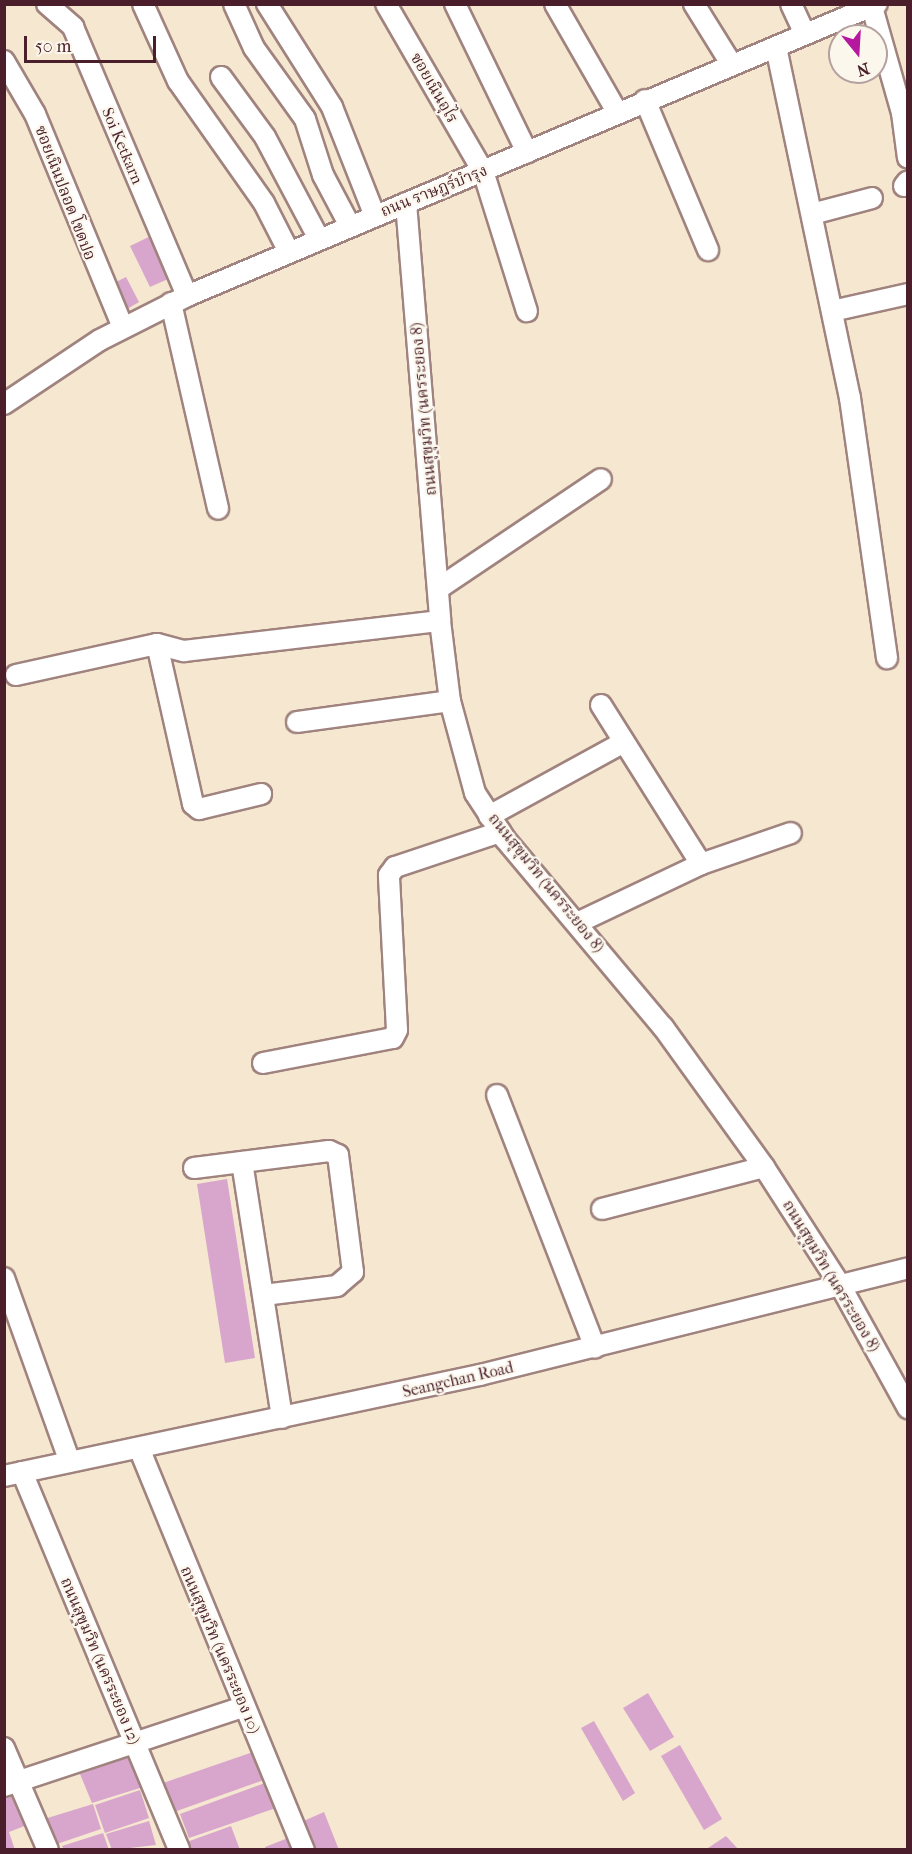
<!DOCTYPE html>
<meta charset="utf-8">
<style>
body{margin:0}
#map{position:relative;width:912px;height:1854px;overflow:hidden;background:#f5e7d0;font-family:"IM FELL French Canon","Noto Serif Thai",serif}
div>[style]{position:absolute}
.building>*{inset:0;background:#d8a6cc}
.roads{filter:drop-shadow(2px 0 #a0837e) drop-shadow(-2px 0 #a0837e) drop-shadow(0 2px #a0837e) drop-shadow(0 -2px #a0837e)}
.minor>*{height:20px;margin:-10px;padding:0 10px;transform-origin:10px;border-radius:10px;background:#fff}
span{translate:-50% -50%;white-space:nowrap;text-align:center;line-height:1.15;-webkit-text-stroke:4.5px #fbf7ec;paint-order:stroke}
.street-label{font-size:16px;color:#4a1f2b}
.frame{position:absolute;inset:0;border:6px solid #4a1f2b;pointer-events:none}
.north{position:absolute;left:828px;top:24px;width:60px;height:60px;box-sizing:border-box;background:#fbf7ec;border:2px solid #b4a19f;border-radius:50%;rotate:162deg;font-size:16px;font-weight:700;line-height:24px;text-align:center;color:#4a1f2b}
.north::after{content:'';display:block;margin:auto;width:21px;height:27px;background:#b5179e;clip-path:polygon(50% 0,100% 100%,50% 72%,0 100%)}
.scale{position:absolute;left:24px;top:36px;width:132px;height:27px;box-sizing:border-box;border:3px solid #4a1f2b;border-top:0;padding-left:8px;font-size:18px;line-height:21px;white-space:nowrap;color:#4a1f2b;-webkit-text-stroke:4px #fbf7ec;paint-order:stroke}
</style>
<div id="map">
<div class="building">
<i style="clip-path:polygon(157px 233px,177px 275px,150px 287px,130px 246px)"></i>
<i style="clip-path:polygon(126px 277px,139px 302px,122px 312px,108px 286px)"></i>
<i style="clip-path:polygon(227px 1179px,255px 1358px,225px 1363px,197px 1184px)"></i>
<i style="clip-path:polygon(648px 1693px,674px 1737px,650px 1751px,623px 1708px)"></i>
<i style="clip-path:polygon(594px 1721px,635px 1793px,623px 1801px,581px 1728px)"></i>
<i style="clip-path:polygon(680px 1745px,722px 1819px,704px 1830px,661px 1756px)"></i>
<i style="clip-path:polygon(253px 1752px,264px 1780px,174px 1812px,163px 1783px)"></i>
<i style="clip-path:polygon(132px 1755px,143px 1787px,92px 1803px,80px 1774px)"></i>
<i style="clip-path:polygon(265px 1783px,276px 1808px,189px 1838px,180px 1814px)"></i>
<i style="clip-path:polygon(140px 1790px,149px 1818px,105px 1833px,95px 1805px)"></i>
<i style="clip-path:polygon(14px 1796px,27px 1825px,9px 1832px,15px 1850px,4px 1850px,4px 1799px)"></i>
<i style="clip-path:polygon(93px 1804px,101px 1829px,54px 1845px,41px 1820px)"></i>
<i style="clip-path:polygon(324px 1812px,339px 1850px,310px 1850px,299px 1823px)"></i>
<i style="clip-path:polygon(149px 1821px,156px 1845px,112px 1850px,106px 1834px)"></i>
<i style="clip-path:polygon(231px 1826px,240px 1850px,187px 1850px,184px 1843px)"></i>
<i style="clip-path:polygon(103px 1833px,109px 1850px,64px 1850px,62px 1846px)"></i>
<i style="clip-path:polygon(726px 1836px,739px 1850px,705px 1850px)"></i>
<i style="clip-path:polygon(288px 1838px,292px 1850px,266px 1850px,265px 1847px)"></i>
</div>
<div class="roads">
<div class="minor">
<i style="left:47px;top:4px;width:35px;rotate:41deg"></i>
<i style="left:73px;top:27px;width:292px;rotate:67deg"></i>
<i style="left:143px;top:4px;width:85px;rotate:65.6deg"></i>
<i style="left:178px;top:81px;width:149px;rotate:54.8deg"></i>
<i style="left:264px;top:203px;width:55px;rotate:63deg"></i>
<i style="left:234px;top:4px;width:48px;rotate:65.6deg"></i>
<i style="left:254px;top:48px;width:87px;rotate:54.3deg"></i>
<i style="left:305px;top:119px;width:59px;rotate:72.2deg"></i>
<i style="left:323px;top:175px;width:58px;rotate:62.1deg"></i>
<i style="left:267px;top:4px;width:122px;rotate:57.7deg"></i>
<i style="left:332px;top:107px;width:117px;rotate:68.5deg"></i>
<i style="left:386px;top:4px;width:193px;rotate:59.9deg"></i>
<i style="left:483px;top:171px;width:147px;rotate:72.6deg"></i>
<i style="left:455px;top:4px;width:165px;rotate:64.1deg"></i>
<i style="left:555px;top:4px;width:125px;rotate:60.1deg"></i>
<i style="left:694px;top:4px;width:72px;rotate:58.1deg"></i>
<i style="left:791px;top:4px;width:33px;rotate:65deg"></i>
<i style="left:872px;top:7px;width:110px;rotate:74.2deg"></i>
<i style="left:902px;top:113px;width:45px;rotate:82.4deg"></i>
<i style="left:776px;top:47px;width:359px;rotate:78.1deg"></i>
<i style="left:850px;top:398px;width:263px;rotate:81.9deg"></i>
<i style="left:4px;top:61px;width:61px;rotate:59.7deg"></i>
<i style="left:35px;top:114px;width:230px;rotate:67.6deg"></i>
<i style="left:221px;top:77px;width:74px;rotate:53.7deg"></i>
<i style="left:265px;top:137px;width:115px;rotate:62.1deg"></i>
<i style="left:645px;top:100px;width:163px;rotate:67.2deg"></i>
<i style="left:904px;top:186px;width:6px;rotate:-51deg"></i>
<i style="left:406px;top:203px;width:419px;rotate:85.3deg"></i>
<i style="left:440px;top:621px;width:81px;rotate:82.9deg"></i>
<i style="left:450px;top:701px;width:95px;rotate:74.8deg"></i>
<i style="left:475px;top:793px;width:55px;rotate:56.9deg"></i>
<i style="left:505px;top:839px;width:246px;rotate:50deg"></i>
<i style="left:663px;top:1027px;width:173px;rotate:54.2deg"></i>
<i style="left:764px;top:1167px;width:140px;rotate:57.2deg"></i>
<i style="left:840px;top:1285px;width:141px;rotate:61.1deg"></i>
<i style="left:812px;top:214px;width:62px;rotate:-14.9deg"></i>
<i style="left:171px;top:303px;width:211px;rotate:77.1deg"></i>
<i style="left:832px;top:311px;width:78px;rotate:-12.6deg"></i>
<i style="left:4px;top:404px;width:115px;rotate:-33.7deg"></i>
<i style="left:100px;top:340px;width:97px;rotate:-26.8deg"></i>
<i style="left:187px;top:296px;width:749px;rotate:-22.94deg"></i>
<i style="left:439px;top:588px;width:195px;rotate:-33.9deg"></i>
<i style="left:157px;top:644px;width:164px;rotate:77.3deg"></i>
<i style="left:193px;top:804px;width:8px;rotate:40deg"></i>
<i style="left:199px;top:809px;width:64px;rotate:-13.6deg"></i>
<i style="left:16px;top:675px;width:144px;rotate:-12.4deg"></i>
<i style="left:157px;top:644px;width:28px;rotate:15deg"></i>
<i style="left:184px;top:651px;width:258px;rotate:-6.7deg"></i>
<i style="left:601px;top:705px;width:188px;rotate:57.8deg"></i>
<i style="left:297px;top:722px;width:154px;rotate:-7.8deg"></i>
<i style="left:489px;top:816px;width:154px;rotate:-28.7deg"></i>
<i style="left:577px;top:923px;width:137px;rotate:-25.4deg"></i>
<i style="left:701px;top:864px;width:95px;rotate:-19deg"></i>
<i style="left:263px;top:1063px;width:132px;rotate:-10.9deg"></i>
<i style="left:393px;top:1038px;width:9px;rotate:-63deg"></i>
<i style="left:397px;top:1030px;width:155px;rotate:-93deg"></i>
<i style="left:389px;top:875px;width:10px;rotate:-53deg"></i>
<i style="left:395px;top:867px;width:111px;rotate:-18.4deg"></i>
<i style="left:497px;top:1095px;width:271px;rotate:68.8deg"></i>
<i style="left:242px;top:1162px;width:259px;rotate:81.1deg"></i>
<i style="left:194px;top:1168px;width:136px;rotate:-7.2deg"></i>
<i style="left:329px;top:1151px;width:10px;rotate:24deg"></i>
<i style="left:338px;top:1155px;width:118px;rotate:82.7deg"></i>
<i style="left:353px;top:1272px;width:21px;rotate:139deg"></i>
<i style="left:337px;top:1286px;width:74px;rotate:173deg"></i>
<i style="left:602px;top:1209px;width:167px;rotate:-14.5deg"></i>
<i style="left:4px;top:1278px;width:195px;rotate:70.3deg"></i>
<i style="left:139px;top:1448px;width:435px;rotate:67.7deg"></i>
<i style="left:22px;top:1472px;width:409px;rotate:67.4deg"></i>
<i style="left:4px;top:1476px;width:487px;rotate:-12deg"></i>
<i style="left:480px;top:1375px;width:441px;rotate:-14deg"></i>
<i style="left:4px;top:1748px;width:111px;rotate:66.7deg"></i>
<i style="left:4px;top:1786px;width:252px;rotate:-18.3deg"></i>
</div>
</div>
<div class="street-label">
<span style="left:434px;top:88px;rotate:60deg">ซอยเนินอุไร</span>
<span style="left:122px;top:146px;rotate:67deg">Soi Ketkarn</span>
<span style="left:434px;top:191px;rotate:-22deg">ถนน ราษฎร์บำรุง</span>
<span style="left:65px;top:193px;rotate:69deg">ซอยเนินปลอด โขดปอ</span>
<span style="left:424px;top:409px;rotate:-95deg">ถนนสุขุมวิท (นครระยอง 8)</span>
<span style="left:546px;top:883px;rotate:51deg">ถนนสุขุมวิท (นครระยอง 8)</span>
<span style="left:831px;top:1276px;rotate:59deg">ถนนสุขุมวิท (นครระยอง 8)</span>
<span style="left:458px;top:1380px;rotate:-13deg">Seangchan Road</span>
<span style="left:220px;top:1650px;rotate:67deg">ถนนสุขุมวิท (นครระยอง 10)</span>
<span style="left:100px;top:1661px;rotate:67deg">ถนนสุขุมวิท (นครระยอง 12)</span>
</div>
<div class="frame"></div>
<div class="north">N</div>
<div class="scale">50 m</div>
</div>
